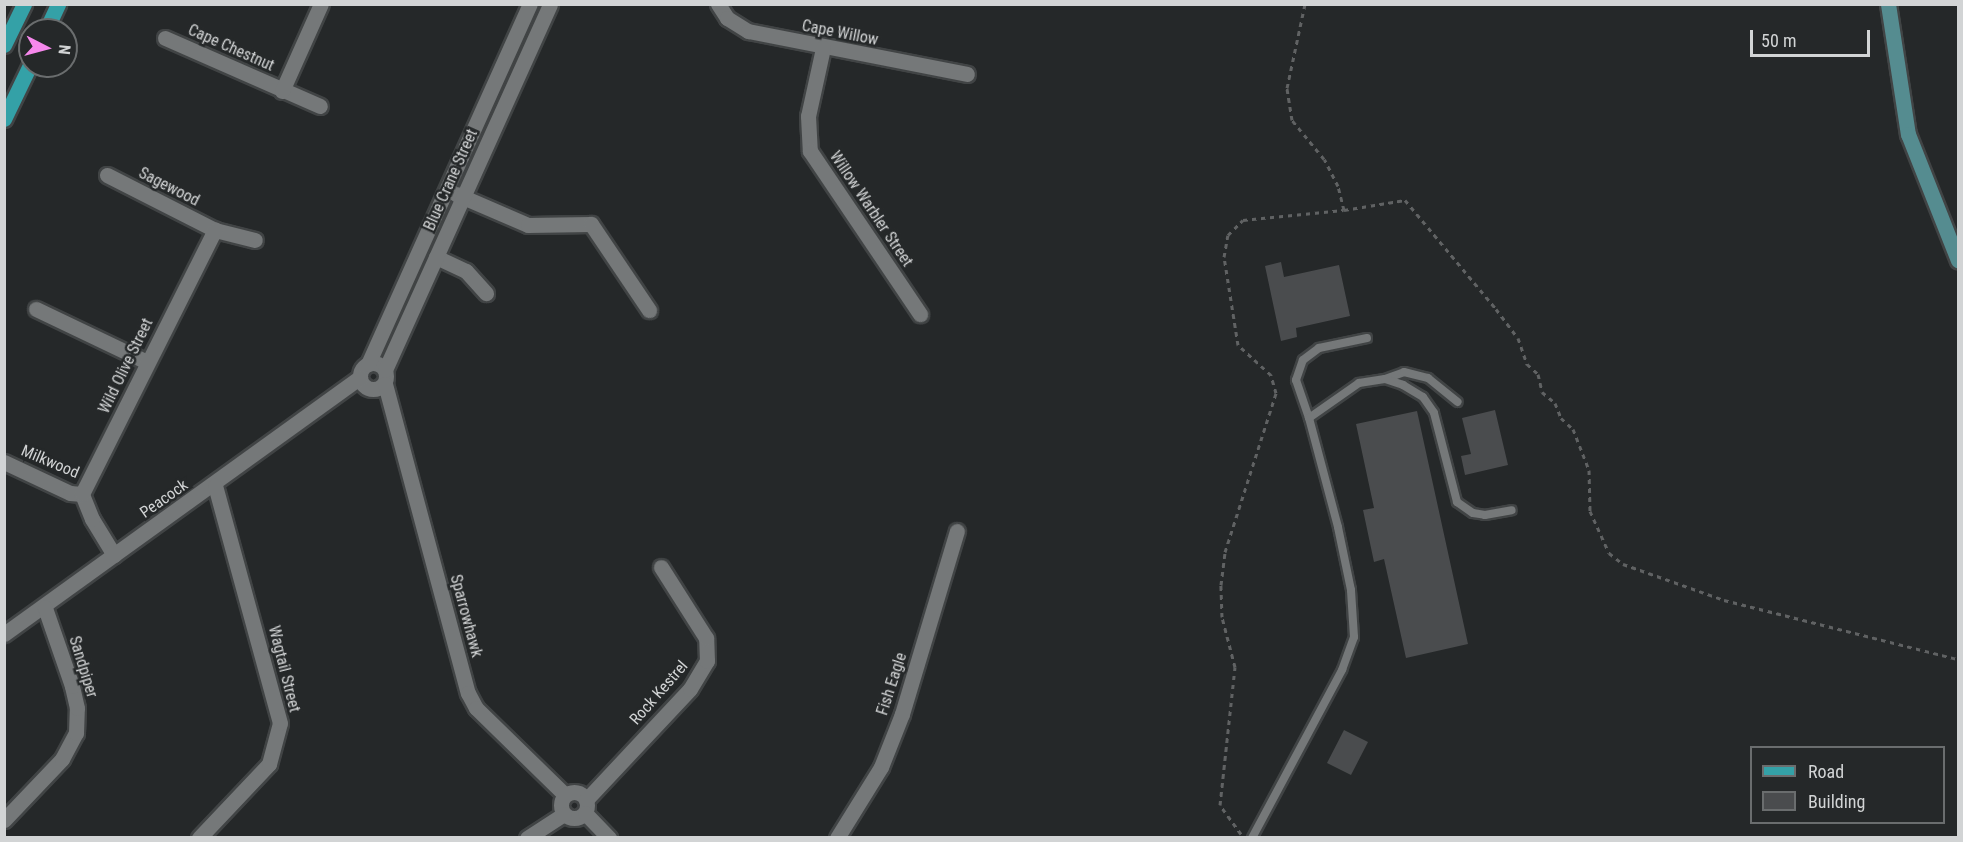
<!DOCTYPE html>
<style>
body{margin:0}
#map{position:relative;width:1963px;height:842px;overflow:hidden;background:#252829;font-family:"Roboto Condensed",sans-serif}
div>[style]{position:absolute}
.building>*{inset:0;background:#4a4c4e}
.path>*{height:3px;margin-top:-1.5px;transform-origin:0;background:repeating-linear-gradient(90deg,#606263 0 4.5px,transparent 0 9px)}
.roads{filter:drop-shadow(2px 0 #414445) drop-shadow(-2px 0 #414445) drop-shadow(0 2px #414445) drop-shadow(0 -2px #414445)}
.service>*{height:8px;margin:-4px;padding:0 4px;transform-origin:4px;border-radius:4px;background:#757879}
.minor>*{height:15px;margin:-7.5px;padding:0 7.5px;transform-origin:7.5px;border-radius:7.5px;background:#757879}
.minor>.ring{margin:-7.5px;padding:0;box-sizing:content-box;background:none;border:15px solid #757879;border-radius:50%}
.secondary>*{height:15px;margin:-7.5px;padding:0 7.5px;transform-origin:7.5px;border-radius:7.5px;background:#558c90}
.primary>*{height:15px;margin:-7.5px;padding:0 7.5px;transform-origin:7.5px;border-radius:7.5px;background:#34a1a7}
span{translate:-50% -50%;white-space:nowrap;text-align:center;line-height:1.15;-webkit-text-stroke:5px #252829;paint-order:stroke}
.street-label{font-size:16px;color:#d2d4d5}
.frame{position:absolute;inset:0;border:6px solid #d2d4d5;pointer-events:none}
.legend{position:absolute;left:1750px;top:746px;width:195px;height:78px;box-sizing:border-box;background:#252829;border:2px solid #6a6d6e;margin:0;padding:8px 10px;list-style:none;font-size:18px;color:#d2d4d5}
.legend li{display:flex;align-items:center;gap:12px;height:30px}
.legend b{width:30px;border:2px solid #6a6d6e}
.north{position:absolute;left:18px;top:18px;width:60px;height:60px;box-sizing:border-box;background:#252829;border:2px solid #6a6d6e;border-radius:50%;rotate:96deg;font-size:16px;font-weight:700;line-height:24px;text-align:center;color:#d2d4d5}
.north::after{content:'';display:block;margin:auto;width:21px;height:27px;background:#f688ec;clip-path:polygon(50% 0,100% 100%,50% 72%,0 100%)}
.scale{position:absolute;left:1750px;top:30px;width:120px;height:27px;box-sizing:border-box;border:3px solid #d2d4d5;border-top:0;padding-left:8px;font-size:18px;line-height:21px;white-space:nowrap;color:#d2d4d5;-webkit-text-stroke:4px #252829;paint-order:stroke}
</style>
<div id="map">
<div class="building">
<i style="clip-path:polygon(1281px 262px,1284px 277px,1339px 265px,1350px 316px,1296px 328px,1297px 337px,1281px 341px,1265px 266px)"></i>
<i style="clip-path:polygon(1495px 410px,1508px 465px,1465px 475px,1461px 456px,1471px 454px,1462px 418px)"></i>
<i style="clip-path:polygon(1417px 411px,1468px 644px,1406px 658px,1384px 559px,1374px 562px,1363px 510px,1374px 508px,1356px 424px)"></i>
<i style="clip-path:polygon(1344px 730px,1368px 742px,1351px 775px,1327px 763px)"></i>
</div>
<div class="path">
<i style="left:1344px;top:210px;width:62px;rotate:-9.3deg"></i>
<i style="left:1405px;top:200px;width:142px;rotate:50.1deg"></i>
<i style="left:1496px;top:309px;width:36px;rotate:53deg"></i>
<i style="left:1518px;top:338px;width:28px;rotate:71deg"></i>
<i style="left:1527px;top:364px;width:15px;rotate:42deg"></i>
<i style="left:1538px;top:374px;width:18px;rotate:77deg"></i>
<i style="left:1542px;top:392px;width:17px;rotate:40deg"></i>
<i style="left:1555px;top:403px;width:16px;rotate:68deg"></i>
<i style="left:1561px;top:418px;width:16px;rotate:43deg"></i>
<i style="left:1573px;top:429px;width:44px;rotate:68.7deg"></i>
<i style="left:1589px;top:470px;width:41px;rotate:88.6deg"></i>
<i style="left:1590px;top:511px;width:46px;rotate:65.7deg"></i>
<i style="left:1609px;top:553px;width:18px;rotate:38deg"></i>
<i style="left:1623px;top:564px;width:107px;rotate:19.6deg"></i>
<i style="left:1724px;top:600px;width:241px;rotate:14.2deg"></i>
<i style="left:1241px;top:834px;width:36px;rotate:-126deg"></i>
<i style="left:1220px;top:805px;width:139px;rotate:-83.8deg"></i>
<i style="left:1235px;top:667px;width:52px;rotate:-104.6deg"></i>
<i style="left:1222px;top:617px;width:32px;rotate:-92deg"></i>
<i style="left:1221px;top:585px;width:33px;rotate:-83deg"></i>
<i style="left:1225px;top:552px;width:167px;rotate:-72.2deg"></i>
<i style="left:1276px;top:393px;width:19px;rotate:-106deg"></i>
<i style="left:1271px;top:375px;width:45px;rotate:-137.7deg"></i>
<i style="left:1238px;top:345px;width:89px;rotate:-99deg"></i>
<i style="left:1224px;top:257px;width:22px;rotate:-80deg"></i>
<i style="left:1228px;top:235px;width:21px;rotate:-45deg"></i>
<i style="left:1243px;top:220px;width:101px;rotate:-5.7deg"></i>
<i style="left:1344px;top:210px;width:25px;rotate:-104deg"></i>
<i style="left:1338px;top:186px;width:30px;rotate:-117deg"></i>
<i style="left:1324px;top:159px;width:50px;rotate:-129.4deg"></i>
<i style="left:1292px;top:120px;width:32px;rotate:-99deg"></i>
<i style="left:1287px;top:88px;width:86px;rotate:-77.9deg"></i>
</div>
<div class="roads">
<div class="service">
<i style="left:1385px;top:379px;width:20px;rotate:-20deg"></i>
<i style="left:1404px;top:372px;width:25px;rotate:14deg"></i>
<i style="left:1428px;top:378px;width:38px;rotate:39deg"></i>
<i style="left:1309px;top:418px;width:40px;rotate:-108.9deg"></i>
<i style="left:1296px;top:380px;width:21px;rotate:-71deg"></i>
<i style="left:1303px;top:360px;width:20px;rotate:-37deg"></i>
<i style="left:1319px;top:348px;width:49px;rotate:-11.8deg"></i>
<i style="left:1252px;top:838px;width:191px;rotate:-61.8deg"></i>
<i style="left:1342px;top:670px;width:35px;rotate:-70deg"></i>
<i style="left:1354px;top:637px;width:47px;rotate:-93.7deg"></i>
<i style="left:1351px;top:590px;width:64px;rotate:-101.7deg"></i>
<i style="left:1338px;top:527px;width:113px;rotate:-104.9deg"></i>
<i style="left:1309px;top:418px;width:61px;rotate:-35deg"></i>
<i style="left:1359px;top:383px;width:26px;rotate:-9deg"></i>
<i style="left:1385px;top:379px;width:19px;rotate:18deg"></i>
<i style="left:1403px;top:385px;width:23px;rotate:31deg"></i>
<i style="left:1423px;top:397px;width:19px;rotate:55deg"></i>
<i style="left:1434px;top:413px;width:92px;rotate:75.5deg"></i>
<i style="left:1457px;top:502px;width:19px;rotate:35deg"></i>
<i style="left:1473px;top:513px;width:12px;rotate:9deg"></i>
<i style="left:1485px;top:515px;width:27px;rotate:-10deg"></i>
</div>
<div class="minor">
<i style="left:718px;top:4px;width:17px;rotate:57deg"></i>
<i style="left:727px;top:18px;width:25px;rotate:32deg"></i>
<i style="left:748px;top:31px;width:223px;rotate:11.1deg"></i>
<i style="left:165px;top:38px;width:169px;rotate:23.7deg"></i>
<i style="left:823px;top:48px;width:70px;rotate:102.4deg"></i>
<i style="left:808px;top:116px;width:35px;rotate:87deg"></i>
<i style="left:810px;top:151px;width:197px;rotate:56deg"></i>
<i style="left:282px;top:91px;width:95px;rotate:-65.9deg"></i>
<i style="left:107px;top:175px;width:121px;rotate:27deg"></i>
<i style="left:215px;top:230px;width:41px;rotate:14deg"></i>
<i style="left:456px;top:194px;width:78px;rotate:23.3deg"></i>
<i style="left:528px;top:225px;width:63px;rotate:-0.9deg"></i>
<i style="left:591px;top:224px;width:104px;rotate:56deg"></i>
<i style="left:436px;top:257px;width:33px;rotate:25deg"></i>
<i style="left:466px;top:271px;width:30px;rotate:48deg"></i>
<i style="left:36px;top:309px;width:123px;rotate:25.5deg"></i>
<i class="ring" style="left:360px;top:363px;width:11px;height:11px"></i>
<i style="left:368px;top:364px;width:395px;rotate:-65.8deg"></i>
<i style="left:385px;top:370px;width:401px;rotate:-65.7deg"></i>
<i style="left:385px;top:384px;width:320px;rotate:75deg"></i>
<i style="left:468px;top:693px;width:17px;rotate:62deg"></i>
<i style="left:476px;top:708px;width:124px;rotate:44.3deg"></i>
<i style="left:4px;top:462px;width:73px;rotate:25.2deg"></i>
<i style="left:70px;top:493px;width:12px;rotate:5deg"></i>
<i style="left:114px;top:555px;width:42px;rotate:-121.4deg"></i>
<i style="left:92px;top:519px;width:27px;rotate:-112deg"></i>
<i style="left:82px;top:494px;width:296px;rotate:-63.3deg"></i>
<i style="left:4px;top:634px;width:439px;rotate:-35.8deg"></i>
<i class="ring" style="left:561px;top:792px;width:11px;height:11px"></i>
<i style="left:586px;top:800px;width:152px;rotate:-46.9deg"></i>
<i style="left:690px;top:689px;width:33px;rotate:-59deg"></i>
<i style="left:707px;top:661px;width:23px;rotate:-92deg"></i>
<i style="left:706px;top:638px;width:84px;rotate:-122.4deg"></i>
<i style="left:585px;top:813px;width:35px;rotate:46deg"></i>
<i style="left:4px;top:820px;width:84px;rotate:-46.4deg"></i>
<i style="left:62px;top:759px;width:30px;rotate:-62deg"></i>
<i style="left:76px;top:733px;width:25px;rotate:-88deg"></i>
<i style="left:77px;top:708px;width:23px;rotate:-103deg"></i>
<i style="left:72px;top:686px;width:83px;rotate:-109.1deg"></i>
<i style="left:199px;top:838px;width:102px;rotate:-46.6deg"></i>
<i style="left:269px;top:764px;width:42px;rotate:-75deg"></i>
<i style="left:280px;top:723px;width:246px;rotate:-105.3deg"></i>
<i style="left:527px;top:838px;width:44px;rotate:-33deg"></i>
<i style="left:837px;top:838px;width:84px;rotate:-58.2deg"></i>
<i style="left:881px;top:767px;width:57px;rotate:-68.4deg"></i>
<i style="left:902px;top:714px;width:191px;rotate:-73.3deg"></i>
</div>
<div class="secondary">
<i style="left:1888px;top:4px;width:132px;rotate:81.3deg"></i>
<i style="left:1908px;top:134px;width:136px;rotate:68.4deg"></i>
</div>
<div class="primary">
<i style="left:46px;top:30px;width:29px;rotate:-65deg"></i>
<i style="left:4px;top:45px;width:46px;rotate:-64deg"></i>
<i style="left:4px;top:119px;width:60px;rotate:-64.3deg"></i>
</div>
</div>
<div class="street-label">
<span style="left:840px;top:33px;rotate:11deg">Cape Willow</span>
<span style="left:231px;top:48px;rotate:24deg">Cape Chestnut</span>
<span style="left:451px;top:180px;rotate:-66deg">Blue Crane Street</span>
<span style="left:169px;top:187px;rotate:27deg">Sagewood</span>
<span style="left:871px;top:209px;rotate:56deg">Willow Warbler Street</span>
<span style="left:126px;top:366px;rotate:-64deg">Wild Olive Street</span>
<span style="left:50px;top:462px;rotate:23deg">Milkwood</span>
<span style="left:164px;top:499px;rotate:-35deg">Peacock</span>
<span style="left:466px;top:616px;rotate:75deg">Sparrowhawk</span>
<span style="left:83px;top:667px;rotate:73deg">Sandpiper</span>
<span style="left:284px;top:669px;rotate:76deg">Wagtail Street</span>
<span style="left:892px;top:684px;rotate:-72deg">Fish Eagle</span>
<span style="left:659px;top:693px;rotate:-49deg">Rock Kestrel</span>
</div>
<div class="frame"></div>
<ul class="legend">
<li><b style="height:8px;background:#34a1a7"></b>Road</li>
<li><b style="height:16px;background:#4a4c4e"></b>Building</li>
</ul>
<div class="north">N</div>
<div class="scale">50 m</div>
</div>
